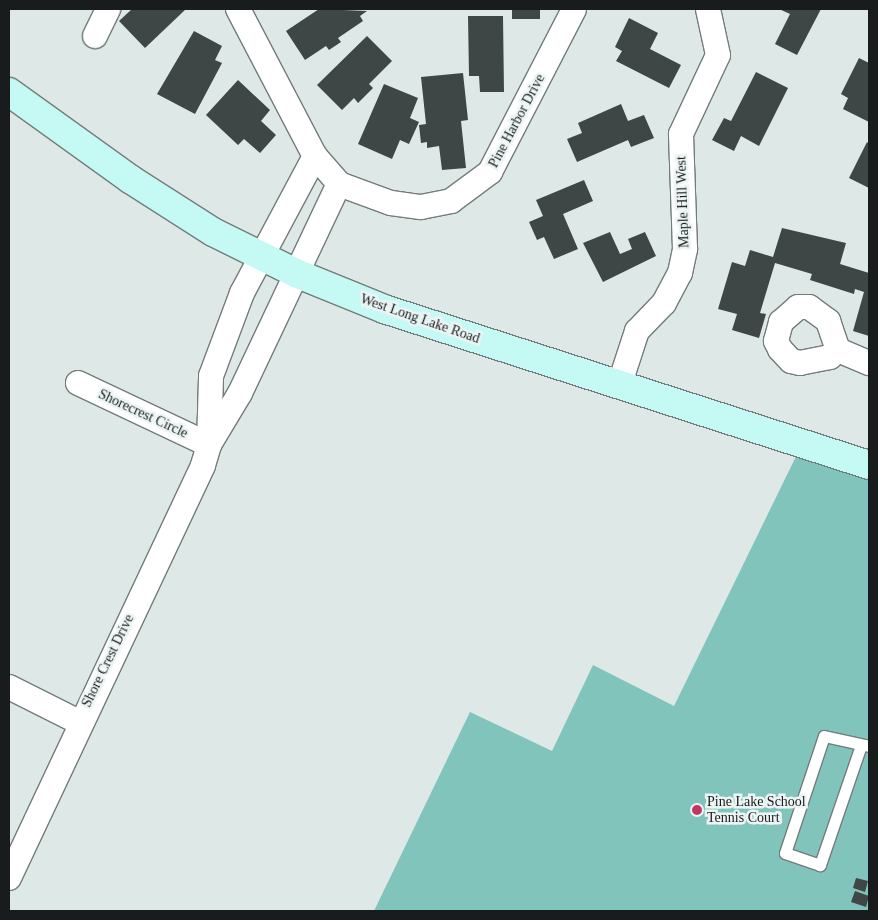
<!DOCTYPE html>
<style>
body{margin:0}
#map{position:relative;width:878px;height:920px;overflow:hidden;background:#dee8e7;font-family:Georgia,serif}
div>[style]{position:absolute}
.green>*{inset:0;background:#80c4bc}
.building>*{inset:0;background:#3f4746}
.roads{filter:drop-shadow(1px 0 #737c7a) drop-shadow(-1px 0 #737c7a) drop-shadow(0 1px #737c7a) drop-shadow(0 -1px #737c7a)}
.lane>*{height:11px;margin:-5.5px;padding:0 5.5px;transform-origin:5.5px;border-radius:5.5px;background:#fff}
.street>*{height:24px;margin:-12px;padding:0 12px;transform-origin:12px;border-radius:12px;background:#fff}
.secondary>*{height:28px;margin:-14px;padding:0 14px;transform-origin:14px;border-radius:14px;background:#c4f9f4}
.dots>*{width:14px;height:14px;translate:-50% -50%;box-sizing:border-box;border:2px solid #ecf5f4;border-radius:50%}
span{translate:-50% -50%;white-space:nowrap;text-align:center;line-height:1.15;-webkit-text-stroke:5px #ecf5f4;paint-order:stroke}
.street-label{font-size:14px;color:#191c1c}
.poi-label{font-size:14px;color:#191c1c}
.left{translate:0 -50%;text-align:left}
.frame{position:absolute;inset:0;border:10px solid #191c1c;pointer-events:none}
</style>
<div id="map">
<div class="green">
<i style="clip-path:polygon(805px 438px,869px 459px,869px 911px,374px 911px,470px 712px,552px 751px,593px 665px,674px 706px)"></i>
</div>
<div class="building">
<i style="clip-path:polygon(132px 9px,186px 9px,145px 48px,119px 21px)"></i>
<i style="clip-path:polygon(319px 9px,367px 11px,360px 16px,363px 21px,338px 38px,341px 42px,329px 50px,326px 46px,305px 60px,286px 31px)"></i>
<i style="clip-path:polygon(512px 9px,540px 9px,540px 19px,512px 19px)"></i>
<i style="clip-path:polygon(779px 9px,821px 9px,797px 55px,775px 44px,790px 14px)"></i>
<i style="clip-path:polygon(468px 16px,503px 16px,504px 92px,480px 92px,479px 76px,469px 76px)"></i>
<i style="clip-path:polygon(629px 18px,658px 33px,650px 49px,681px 65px,669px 88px,616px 61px,622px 51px,615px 47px)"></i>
<i style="clip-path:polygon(194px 31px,222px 46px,215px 60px,222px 63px,195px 114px,157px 94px)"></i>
<i style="clip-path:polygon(367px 36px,392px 61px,369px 84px,373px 88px,358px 103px,354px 98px,342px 110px,317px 85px)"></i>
<i style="clip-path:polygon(859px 58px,869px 63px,869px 122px,843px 109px,848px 98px,841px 94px)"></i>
<i style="clip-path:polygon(756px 72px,788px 88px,759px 146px,741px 136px,734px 151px,712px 140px,724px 118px,731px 121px)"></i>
<i style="clip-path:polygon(463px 73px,468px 120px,461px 121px,466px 168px,442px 170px,439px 146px,427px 148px,427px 142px,421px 143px,419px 125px,426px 124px,421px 77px)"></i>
<i style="clip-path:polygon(238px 80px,270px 110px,261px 121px,276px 135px,260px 153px,244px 139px,238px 145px,206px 115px)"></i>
<i style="clip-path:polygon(384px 84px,418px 98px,410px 118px,419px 122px,409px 144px,400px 140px,392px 159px,358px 144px)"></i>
<i style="clip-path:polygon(621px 104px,628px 121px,644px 115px,654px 138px,631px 147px,628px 140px,577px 162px,567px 139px,582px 133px,578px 123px)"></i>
<i style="clip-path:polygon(867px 142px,869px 144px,869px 188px,849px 178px)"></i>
<i style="clip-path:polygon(584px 180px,593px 201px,563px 214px,578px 249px,554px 259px,544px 237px,537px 240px,529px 222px,543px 216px,536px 200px)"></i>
<i style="clip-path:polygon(782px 228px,846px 243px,840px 264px,869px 273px,869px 336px,853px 331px,864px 292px,855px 289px,854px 294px,810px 280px,812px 274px,775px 263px,760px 313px,766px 314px,759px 338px,732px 330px,737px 314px,718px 309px,732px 262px,745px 266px,750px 250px,773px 257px)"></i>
<i style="clip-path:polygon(610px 232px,620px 254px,632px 249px,628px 239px,645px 232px,656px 256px,603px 282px,583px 243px)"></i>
<i style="clip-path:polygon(856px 878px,868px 881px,865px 892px,853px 888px)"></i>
<i style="clip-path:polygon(855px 891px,869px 896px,866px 907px,851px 902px)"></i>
</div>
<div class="roads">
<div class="lane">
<i style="left:860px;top:748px;width:124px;rotate:108.9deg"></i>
<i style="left:820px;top:865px;width:37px;rotate:-161deg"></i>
<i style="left:785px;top:853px;width:123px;rotate:-71.6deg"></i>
<i style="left:824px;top:736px;width:46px;rotate:12.5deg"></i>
</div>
<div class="street">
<i style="left:238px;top:9px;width:166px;rotate:62.4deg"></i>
<i style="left:315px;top:156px;width:37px;rotate:49deg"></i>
<i style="left:339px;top:184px;width:55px;rotate:20.1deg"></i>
<i style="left:391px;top:203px;width:30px;rotate:8deg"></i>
<i style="left:421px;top:207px;width:31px;rotate:-11deg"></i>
<i style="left:451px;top:201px;width:49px;rotate:-36.6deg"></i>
<i style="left:490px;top:172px;width:183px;rotate:-62.7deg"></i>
<i style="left:95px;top:36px;width:30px;rotate:-64deg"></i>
<i style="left:798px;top:307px;width:11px"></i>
<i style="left:809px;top:307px;width:24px;rotate:36deg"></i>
<i style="left:828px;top:321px;width:31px;rotate:71deg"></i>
<i style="left:838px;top:350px;width:11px;rotate:139deg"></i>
<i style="left:830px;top:357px;width:31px;rotate:169deg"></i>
<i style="left:800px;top:363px;width:9px;rotate:-167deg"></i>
<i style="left:791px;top:361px;width:16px;rotate:-133deg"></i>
<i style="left:780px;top:349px;width:9px;rotate:-117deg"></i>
<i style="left:776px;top:341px;width:20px;rotate:-75deg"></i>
<i style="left:781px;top:322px;width:23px;rotate:-41deg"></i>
<i style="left:838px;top:350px;width:34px;rotate:23deg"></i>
<i style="left:78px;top:383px;width:145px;rotate:25.3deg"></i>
<i style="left:619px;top:386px;width:58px;rotate:-71.9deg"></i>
<i style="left:637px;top:331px;width:39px;rotate:-46deg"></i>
<i style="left:664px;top:303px;width:34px;rotate:-62deg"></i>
<i style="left:680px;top:273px;width:25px;rotate:-78deg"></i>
<i style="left:685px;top:249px;width:115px;rotate:-92deg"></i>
<i style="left:681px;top:134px;width:87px;rotate:-64.9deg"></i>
<i style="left:718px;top:55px;width:47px;rotate:-102.3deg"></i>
<i style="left:210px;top:443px;width:58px;rotate:-59deg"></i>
<i style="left:240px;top:393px;width:231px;rotate:-64.7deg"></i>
<i style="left:9px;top:687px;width:78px;rotate:26.6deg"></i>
<i style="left:9px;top:878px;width:456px;rotate:-64.8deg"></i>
<i style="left:203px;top:465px;width:21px;rotate:-73deg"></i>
<i style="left:209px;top:445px;width:69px;rotate:-88.3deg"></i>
<i style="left:211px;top:376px;width:89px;rotate:-69.5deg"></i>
<i style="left:242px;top:293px;width:155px;rotate:-61.9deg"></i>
</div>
<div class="secondary">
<i style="left:9px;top:92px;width:149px;rotate:35.7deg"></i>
<i style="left:130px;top:179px;width:98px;rotate:32.6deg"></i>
<i style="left:213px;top:232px;width:95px;rotate:26.3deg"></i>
<i style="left:298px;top:274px;width:93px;rotate:22.1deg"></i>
<i style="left:384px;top:309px;width:509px;rotate:17.83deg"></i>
</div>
</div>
<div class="dots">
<i style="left:697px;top:810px;background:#c43662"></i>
</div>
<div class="street-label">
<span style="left:517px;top:121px;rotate:-62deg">Pine Harbor Drive</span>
<span style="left:683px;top:202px;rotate:-92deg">Maple Hill West</span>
<span style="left:420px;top:319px;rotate:19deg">West Long Lake Road</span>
<span style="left:143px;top:414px;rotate:25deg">Shorecrest Circle</span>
<span style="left:108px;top:661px;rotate:-64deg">Shore Crest Drive</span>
</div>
<div class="poi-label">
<span class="left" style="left:707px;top:810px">Pine Lake School<br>Tennis Court</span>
</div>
<div class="frame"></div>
</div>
